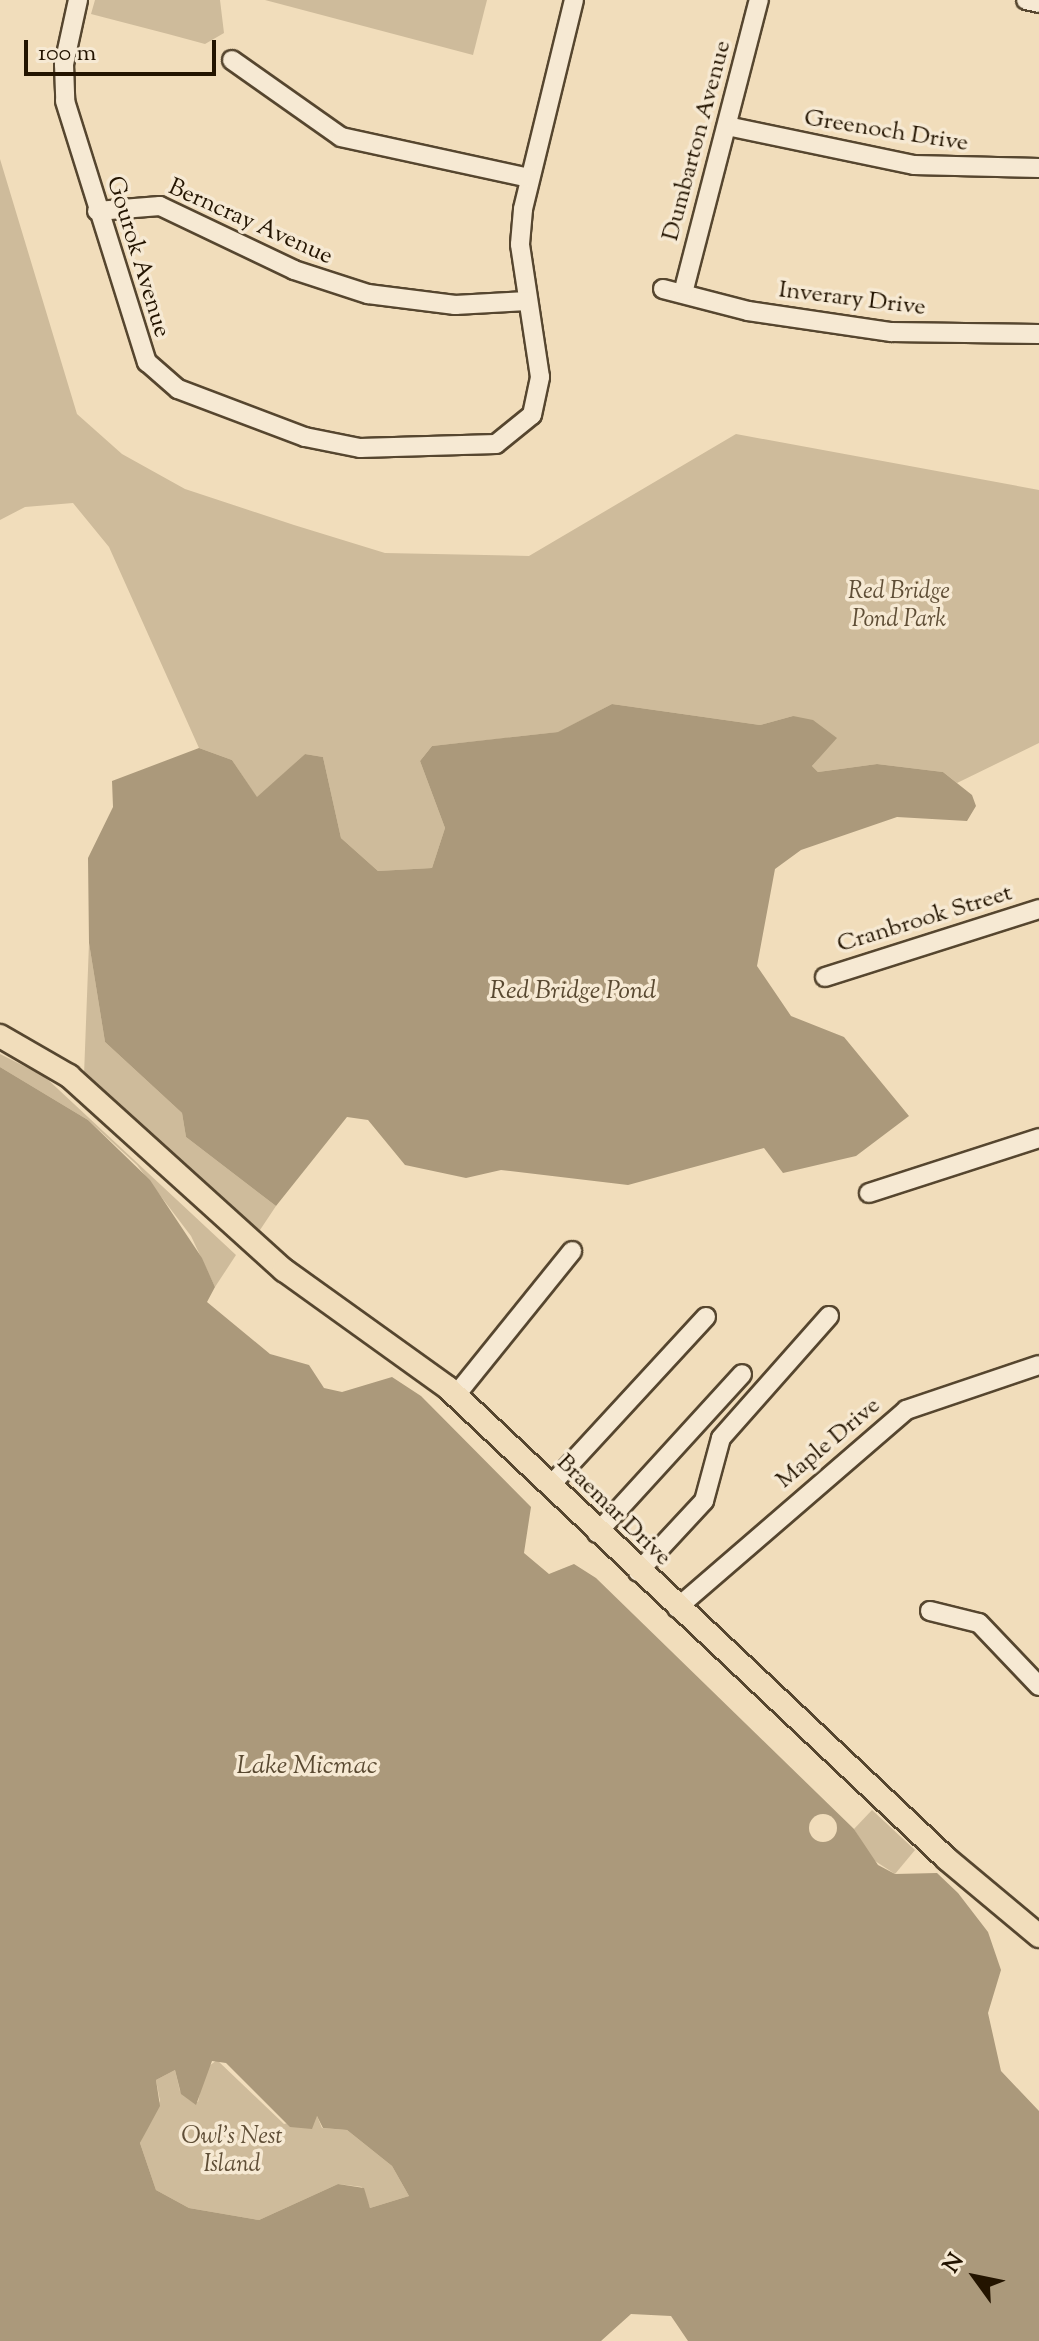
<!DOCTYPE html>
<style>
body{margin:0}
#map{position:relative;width:1039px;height:2341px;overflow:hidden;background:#f1ddbb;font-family:"Sorts Mill Goudy",serif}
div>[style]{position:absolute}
.green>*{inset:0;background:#cebb9b}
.water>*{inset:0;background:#ab997b}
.pier>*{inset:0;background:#f1ddbb}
.round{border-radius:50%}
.roads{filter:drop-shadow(2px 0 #56462f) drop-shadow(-2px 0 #56462f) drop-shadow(0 2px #56462f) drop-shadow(0 -2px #56462f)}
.minor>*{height:18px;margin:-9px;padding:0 9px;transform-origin:9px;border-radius:9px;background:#f6e9d3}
.major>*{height:22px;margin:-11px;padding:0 11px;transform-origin:11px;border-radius:11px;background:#f1ddbb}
span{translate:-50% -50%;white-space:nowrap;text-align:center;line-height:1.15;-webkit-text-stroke:7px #f6e9d3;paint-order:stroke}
.street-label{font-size:24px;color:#231400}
.park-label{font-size:24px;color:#5f4e36;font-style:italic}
.water-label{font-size:26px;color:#594931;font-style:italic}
.north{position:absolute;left:935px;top:2237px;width:80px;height:80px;-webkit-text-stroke:6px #f6e9d3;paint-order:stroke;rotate:303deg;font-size:22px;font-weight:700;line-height:32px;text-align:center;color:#231400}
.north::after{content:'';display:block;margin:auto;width:28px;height:36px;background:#231400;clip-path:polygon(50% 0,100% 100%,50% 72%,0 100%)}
.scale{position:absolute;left:24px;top:40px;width:192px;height:36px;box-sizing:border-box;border:4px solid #231400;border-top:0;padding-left:10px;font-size:24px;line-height:28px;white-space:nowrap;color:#231400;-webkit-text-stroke:6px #f6e9d3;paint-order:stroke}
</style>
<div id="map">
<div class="green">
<i style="clip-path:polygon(95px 0,220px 0,224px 33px,205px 44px,168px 34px,91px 14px)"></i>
<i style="clip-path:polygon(265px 0,487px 0,473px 55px)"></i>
<i style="clip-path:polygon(0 159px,77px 414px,122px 454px,185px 489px,294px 525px,385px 553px,529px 556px,736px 434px,1039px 490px,1039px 743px,957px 783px,943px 772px,877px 764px,818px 772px,812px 766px,818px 759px,793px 716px,760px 725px,612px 704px,559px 732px,432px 746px,420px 761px,445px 828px,432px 868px,378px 871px,341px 838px,323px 757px,305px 754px,257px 798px,232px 760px,199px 748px,109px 547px,73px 503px,25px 507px,0 520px)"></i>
<i style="clip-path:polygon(89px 943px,105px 1042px,182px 1113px,186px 1137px,276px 1206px,258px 1233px,84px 1075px)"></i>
<i style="clip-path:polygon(0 1054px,44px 1076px,236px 1255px,215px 1287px,191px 1236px,137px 1165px,88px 1120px,0 1067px)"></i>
<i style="clip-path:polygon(872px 1810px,915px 1850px,895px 1874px,872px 1859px,854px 1829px)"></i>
<i style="clip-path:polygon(217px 2060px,284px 2124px,317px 2116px,322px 2128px,347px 2130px,392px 2166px,409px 2196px,370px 2208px,362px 2187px,338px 2184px,259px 2220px,189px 2208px,156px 2190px,140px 2143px,160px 2101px,156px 2080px,175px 2070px,180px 2091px,198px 2102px,205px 2069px)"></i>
</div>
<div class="water">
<i style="clip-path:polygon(612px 704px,760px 725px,793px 716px,813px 720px,837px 738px,812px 766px,818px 772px,877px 764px,943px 772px,972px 795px,976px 806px,967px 821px,897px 817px,801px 850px,775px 869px,757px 966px,791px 1016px,844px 1037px,909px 1116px,856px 1156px,783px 1173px,764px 1148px,628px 1185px,501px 1170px,466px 1178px,405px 1165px,368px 1120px,347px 1117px,276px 1206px,186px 1137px,182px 1113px,105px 1042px,89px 943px,88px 858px,113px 807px,112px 781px,199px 748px,232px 760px,257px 797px,305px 754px,323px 757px,341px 838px,378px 871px,432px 868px,445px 828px,420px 761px,432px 746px,558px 732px)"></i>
<i style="clip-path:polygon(evenodd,0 1067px,88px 1120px,150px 1180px,202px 1258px,215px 1287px,207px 1302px,270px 1354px,309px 1365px,324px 1388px,342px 1392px,392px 1377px,421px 1396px,531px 1507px,524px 1553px,549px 1574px,574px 1564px,596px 1578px,854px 1829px,878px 1865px,895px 1874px,937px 1873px,958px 1893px,988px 1932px,1001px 1970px,988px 2013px,1001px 2071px,1039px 2111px,1039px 2341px,688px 2341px,671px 2316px,631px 2314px,601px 2341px,0 2341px,0 1067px,212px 2061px,226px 2063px,290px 2127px,312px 2129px,317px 2116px,323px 2128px,347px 2130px,392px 2166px,409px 2196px,370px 2208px,364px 2188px,338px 2184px,259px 2220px,189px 2208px,156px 2190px,140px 2143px,160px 2106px,156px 2080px,175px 2070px,181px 2094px,196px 2105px,212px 2061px)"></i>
</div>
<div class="pier">
<i class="round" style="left:809px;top:1814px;width:28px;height:28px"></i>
</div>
<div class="roads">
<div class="minor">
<i style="left:78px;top:0;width:66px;rotate:102.3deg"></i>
<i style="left:64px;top:64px;width:37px;rotate:88deg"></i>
<i style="left:65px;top:101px;width:274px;rotate:72.6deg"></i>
<i style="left:147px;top:362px;width:41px;rotate:41.1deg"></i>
<i style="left:178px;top:389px;width:136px;rotate:20.7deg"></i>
<i style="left:305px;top:437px;width:56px;rotate:11.3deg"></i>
<i style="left:360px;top:448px;width:136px;rotate:-1.7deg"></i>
<i style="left:496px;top:444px;width:46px;rotate:-38.9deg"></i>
<i style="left:532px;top:415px;width:39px;rotate:-78deg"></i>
<i style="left:540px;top:377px;width:134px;rotate:-98.6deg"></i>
<i style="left:520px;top:244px;width:35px;rotate:-85deg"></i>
<i style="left:523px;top:209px;width:215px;rotate:-76.3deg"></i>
<i style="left:1026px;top:0;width:13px;rotate:13deg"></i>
<i style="left:232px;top:60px;width:133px;rotate:35.2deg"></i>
<i style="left:341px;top:137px;width:192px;rotate:12.3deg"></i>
<i style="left:727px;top:126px;width:191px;rotate:11.8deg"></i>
<i style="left:914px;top:165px;width:125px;rotate:1.4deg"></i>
<i style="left:97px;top:211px;width:63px;rotate:-4.5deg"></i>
<i style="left:160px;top:206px;width:148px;rotate:25.5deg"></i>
<i style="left:294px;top:270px;width:78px;rotate:18deg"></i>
<i style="left:368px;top:294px;width:88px;rotate:7.2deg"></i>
<i style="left:455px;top:305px;width:72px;rotate:-3.2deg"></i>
<i style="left:663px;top:289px;width:88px;rotate:14.5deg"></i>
<i style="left:748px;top:311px;width:145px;rotate:8.4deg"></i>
<i style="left:891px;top:332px;width:148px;rotate:0.8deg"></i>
<i style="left:683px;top:293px;width:303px;rotate:-75.5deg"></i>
<i style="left:825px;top:977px;width:225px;rotate:-17.6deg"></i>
<i style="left:869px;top:1193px;width:179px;rotate:-17.9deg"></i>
<i style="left:456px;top:1395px;width:185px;rotate:-51.1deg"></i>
<i style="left:550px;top:1486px;width:230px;rotate:-47.3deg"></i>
<i style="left:597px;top:1533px;width:215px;rotate:-47.6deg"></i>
<i style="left:638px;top:1572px;width:97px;rotate:-47.1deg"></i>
<i style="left:704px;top:1501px;width:65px;rotate:-74.9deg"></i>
<i style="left:721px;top:1438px;width:163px;rotate:-48.5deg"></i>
<i style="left:677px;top:1608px;width:303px;rotate:-40.8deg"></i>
<i style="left:906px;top:1410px;width:140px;rotate:-18.7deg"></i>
<i style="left:930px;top:1611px;width:50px;rotate:13.8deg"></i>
<i style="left:979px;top:1623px;width:87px;rotate:46.4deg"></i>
</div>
<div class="major">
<i style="left:0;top:1036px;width:80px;rotate:30.1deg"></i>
<i style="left:69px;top:1076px;width:290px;rotate:42.1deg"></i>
<i style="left:284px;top:1270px;width:202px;rotate:35.7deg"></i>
<i style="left:448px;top:1388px;width:686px;rotate:43.35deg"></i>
<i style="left:947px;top:1859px;width:120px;rotate:39.9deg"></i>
</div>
</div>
<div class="street-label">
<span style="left:886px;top:132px;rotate:9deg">Greenoch Drive</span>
<span style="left:698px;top:141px;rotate:-75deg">Dumbarton Avenue</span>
<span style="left:250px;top:223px;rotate:24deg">Berncray Avenue</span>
<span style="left:137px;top:257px;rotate:73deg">Gourok Avenue</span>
<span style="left:852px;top:300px;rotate:7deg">Inverary Drive</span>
<span style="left:925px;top:920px;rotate:-17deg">Cranbrook Street</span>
<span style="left:829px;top:1444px;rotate:-40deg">Maple Drive</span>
<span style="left:613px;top:1511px;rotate:44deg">Braemar Drive</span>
</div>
<div class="park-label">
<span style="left:899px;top:607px">Red Bridge<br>Pond Park</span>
<span style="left:232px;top:2152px">Owl's Nest<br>Island</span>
</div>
<div class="water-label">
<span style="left:573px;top:992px">Red Bridge Pond</span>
<span style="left:307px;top:1767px">Lake Micmac</span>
</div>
<div class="north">N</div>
<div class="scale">100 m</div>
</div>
